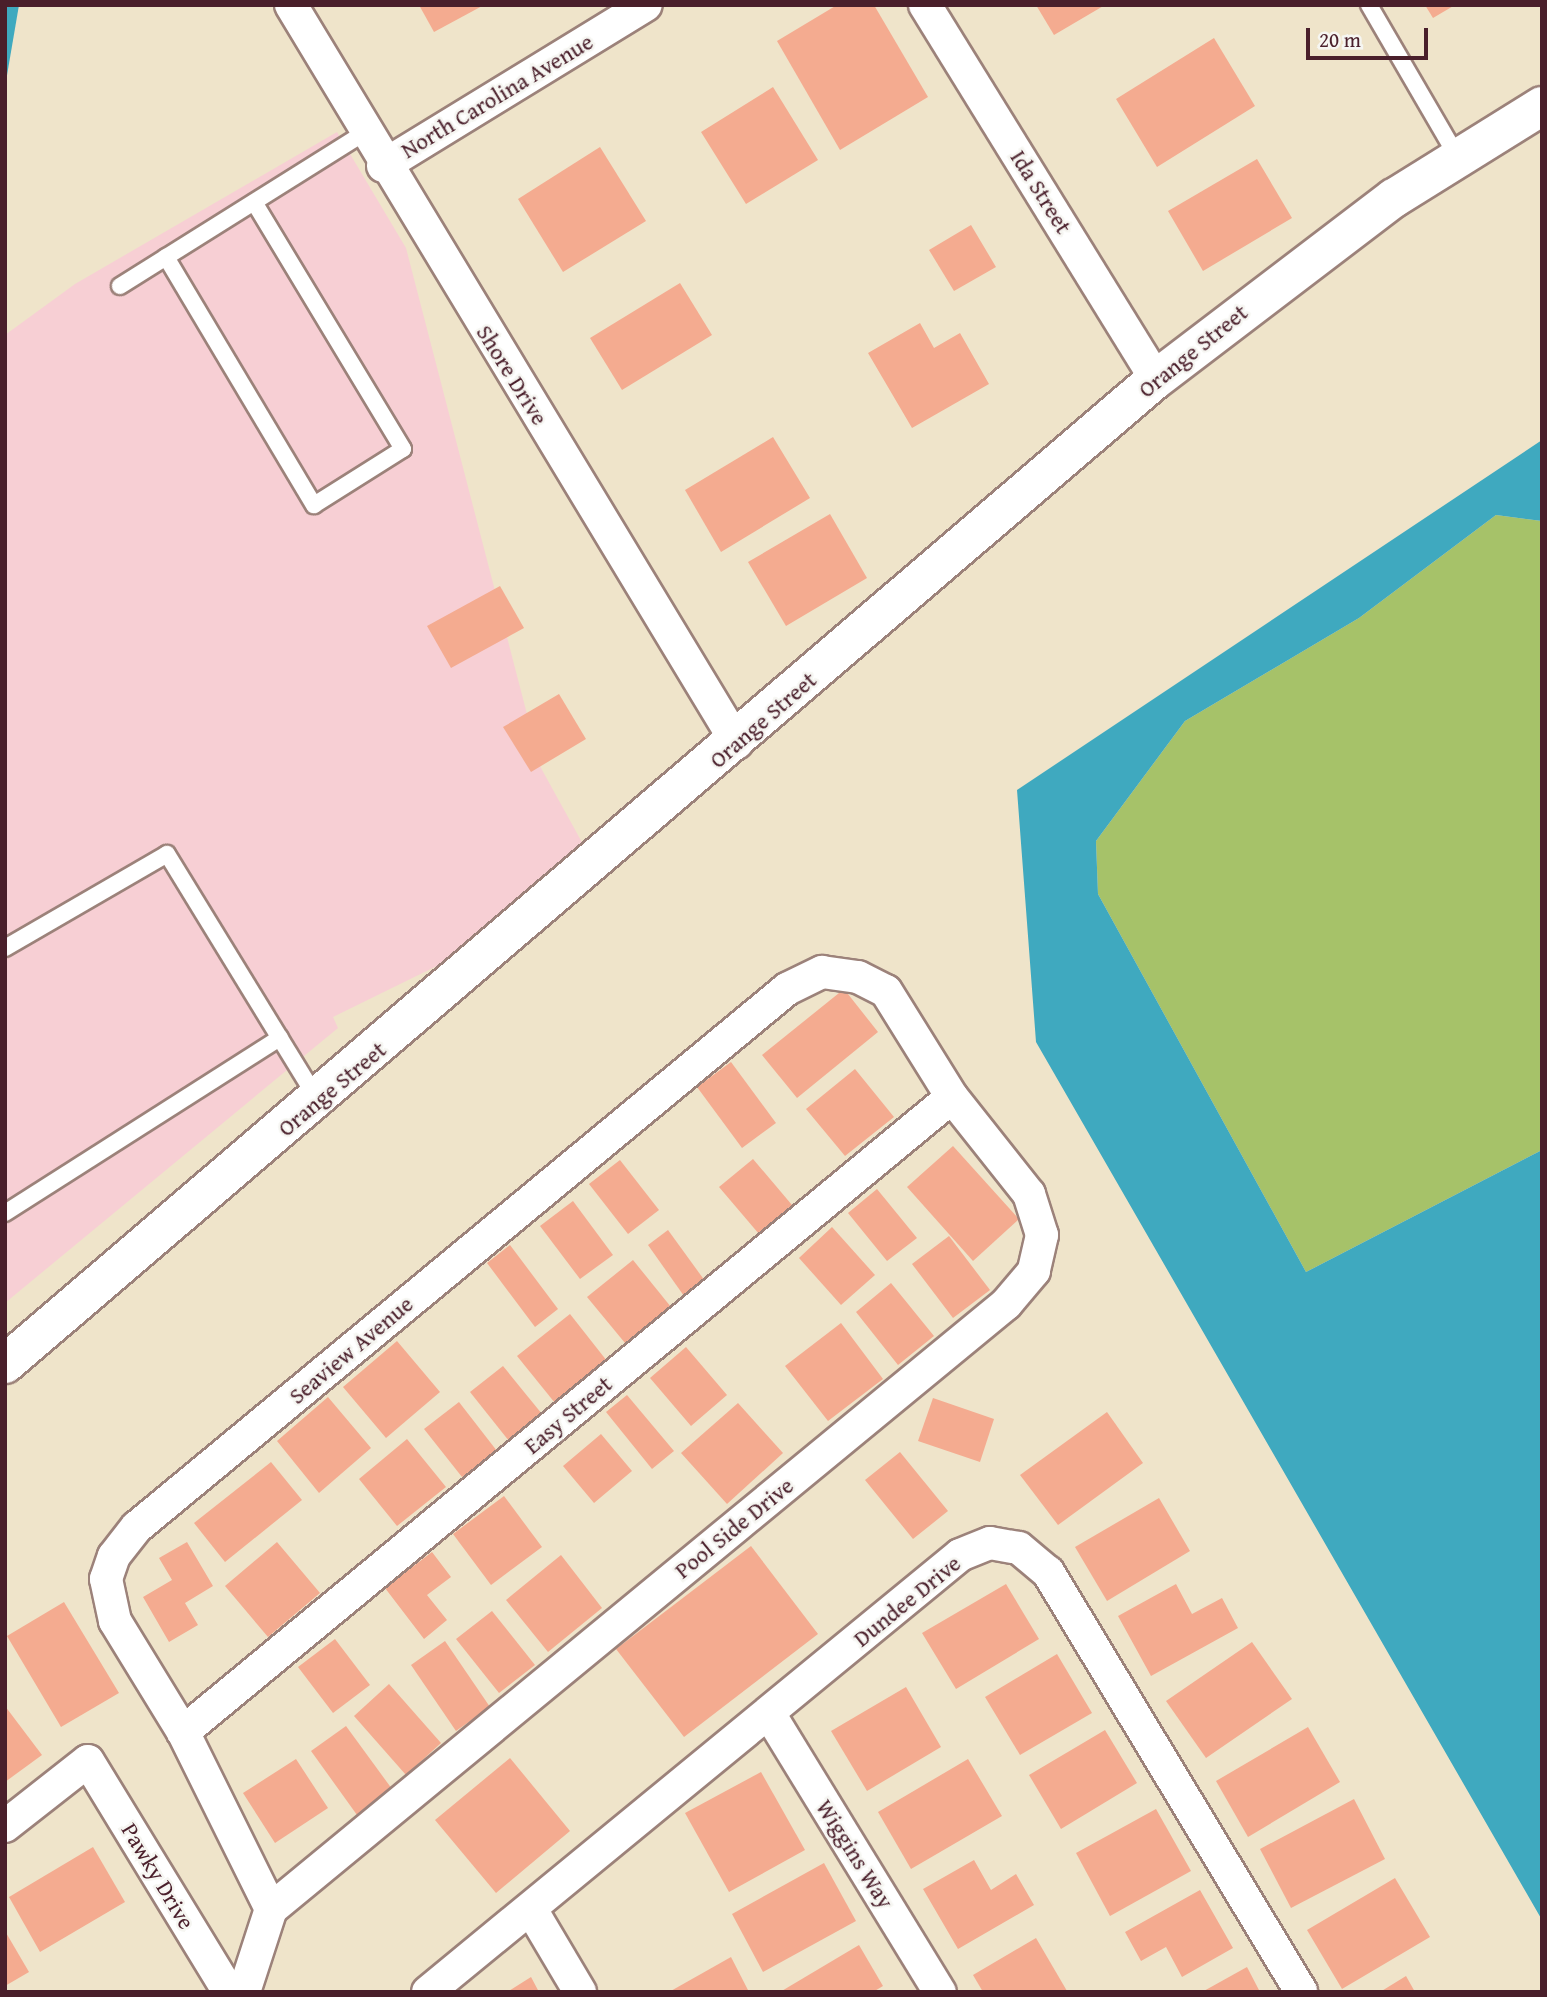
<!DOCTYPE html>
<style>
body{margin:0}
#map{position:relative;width:1547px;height:1997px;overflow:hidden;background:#efe4ca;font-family:"Gentium Book Plus",serif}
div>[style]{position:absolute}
.built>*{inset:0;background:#f7cfd4}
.green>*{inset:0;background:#a6c269}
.water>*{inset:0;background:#3fa9bf}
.building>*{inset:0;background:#f4ab90}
.roads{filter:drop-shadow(2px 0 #9c827a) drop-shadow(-2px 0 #9c827a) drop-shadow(0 2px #9c827a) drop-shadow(0 -2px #9c827a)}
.lane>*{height:16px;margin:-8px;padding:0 8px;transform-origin:8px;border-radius:8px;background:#fff}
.street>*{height:32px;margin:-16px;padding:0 16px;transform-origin:16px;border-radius:16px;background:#fff}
.secondary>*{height:38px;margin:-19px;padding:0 19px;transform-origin:19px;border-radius:19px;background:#fff}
span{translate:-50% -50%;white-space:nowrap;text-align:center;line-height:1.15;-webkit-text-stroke:5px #f6f6f2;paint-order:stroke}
.street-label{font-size:23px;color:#4a1f2b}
.frame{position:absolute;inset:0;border:7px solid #4a1f2b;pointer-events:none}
.scale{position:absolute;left:1306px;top:28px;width:122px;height:32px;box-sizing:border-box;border:4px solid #4a1f2b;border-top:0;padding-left:9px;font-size:21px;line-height:24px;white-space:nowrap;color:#4a1f2b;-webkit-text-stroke:5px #f6f6f2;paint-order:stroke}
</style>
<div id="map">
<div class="built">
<i style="clip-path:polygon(337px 132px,406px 248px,541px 768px,584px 846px,453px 958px,333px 1017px,338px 1028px,5px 1303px,5px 335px,75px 284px)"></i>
</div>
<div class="green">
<i style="clip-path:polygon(1496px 515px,1542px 521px,1542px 1150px,1306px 1272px,1098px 894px,1096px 841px,1185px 721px,1359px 618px)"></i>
</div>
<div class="water">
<i style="clip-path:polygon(5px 5px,19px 5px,5px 87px)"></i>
<i style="clip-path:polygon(1542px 440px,1542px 521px,1496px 515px,1359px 618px,1185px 721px,1096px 841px,1098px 894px,1306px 1272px,1542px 1150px,1542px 1920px,1036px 1042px,1017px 790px)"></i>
</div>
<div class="building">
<i style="clip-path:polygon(419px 5px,484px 5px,434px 32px)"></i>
<i style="clip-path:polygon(837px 5px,874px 5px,928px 97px,840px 150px,777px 41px)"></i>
<i style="clip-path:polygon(1036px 5px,1105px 5px,1054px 35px)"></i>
<i style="clip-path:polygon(1425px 5px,1455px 5px,1433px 18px)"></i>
<i style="clip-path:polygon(1214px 38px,1255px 106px,1157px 167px,1116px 99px)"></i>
<i style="clip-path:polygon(773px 87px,818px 160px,746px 204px,701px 132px)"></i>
<i style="clip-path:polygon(600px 147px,646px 221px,563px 272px,518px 199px)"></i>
<i style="clip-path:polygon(1257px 159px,1292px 218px,1203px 271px,1168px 211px)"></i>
<i style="clip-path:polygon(971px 225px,996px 267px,954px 291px,929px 250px)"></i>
<i style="clip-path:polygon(680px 283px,712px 335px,622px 390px,590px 338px)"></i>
<i style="clip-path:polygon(920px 323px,934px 348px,960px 333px,989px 384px,912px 428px,868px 353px)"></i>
<i style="clip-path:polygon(773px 437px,810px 498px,721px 552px,685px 490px)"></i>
<i style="clip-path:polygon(830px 514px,867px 578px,786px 626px,748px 562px)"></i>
<i style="clip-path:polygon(500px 586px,524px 628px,451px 668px,427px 626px)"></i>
<i style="clip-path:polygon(559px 694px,586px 739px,531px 772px,503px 727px)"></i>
<i style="clip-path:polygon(844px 989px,878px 1032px,797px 1098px,762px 1055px)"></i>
<i style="clip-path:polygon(731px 1062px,776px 1123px,742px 1148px,697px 1087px)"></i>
<i style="clip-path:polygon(855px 1069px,894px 1117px,845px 1156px,806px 1109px)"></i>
<i style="clip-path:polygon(953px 1146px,1019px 1219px,973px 1261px,907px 1187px)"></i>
<i style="clip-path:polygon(753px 1159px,792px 1205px,759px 1234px,719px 1187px)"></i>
<i style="clip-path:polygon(620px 1160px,659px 1210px,628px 1234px,589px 1184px)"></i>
<i style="clip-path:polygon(877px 1189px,917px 1238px,887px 1261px,848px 1213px)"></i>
<i style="clip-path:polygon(573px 1201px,613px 1255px,580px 1279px,540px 1226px)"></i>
<i style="clip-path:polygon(832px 1227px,875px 1275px,841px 1305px,799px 1258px)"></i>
<i style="clip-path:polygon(668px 1230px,705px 1281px,684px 1296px,648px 1245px)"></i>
<i style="clip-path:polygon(949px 1236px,990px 1290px,953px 1318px,912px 1264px)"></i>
<i style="clip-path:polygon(510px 1245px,558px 1309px,535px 1327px,487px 1263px)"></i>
<i style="clip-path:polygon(633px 1260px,671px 1307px,625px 1343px,587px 1297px)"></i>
<i style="clip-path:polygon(891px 1283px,934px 1336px,898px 1365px,856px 1312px)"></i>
<i style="clip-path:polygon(570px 1314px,607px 1361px,555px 1403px,517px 1356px)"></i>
<i style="clip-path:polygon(841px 1323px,883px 1379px,828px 1421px,785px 1366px)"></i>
<i style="clip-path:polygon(397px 1341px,440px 1392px,386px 1438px,343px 1387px)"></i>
<i style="clip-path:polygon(686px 1347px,727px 1395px,691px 1426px,650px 1378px)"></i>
<i style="clip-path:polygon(503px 1366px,542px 1414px,509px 1441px,470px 1392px)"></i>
<i style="clip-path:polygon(627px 1395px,674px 1451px,652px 1469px,606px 1412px)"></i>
<i style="clip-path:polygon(328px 1397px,371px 1448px,319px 1493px,277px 1441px)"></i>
<i style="clip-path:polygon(933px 1398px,994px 1419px,980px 1462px,918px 1441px)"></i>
<i style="clip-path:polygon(459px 1402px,497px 1451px,462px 1477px,424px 1429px)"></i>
<i style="clip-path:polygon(738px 1403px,783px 1453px,727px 1504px,681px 1453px)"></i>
<i style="clip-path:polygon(1107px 1412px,1143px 1463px,1058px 1525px,1020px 1475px)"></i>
<i style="clip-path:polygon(601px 1434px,632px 1471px,594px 1503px,563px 1466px)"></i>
<i style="clip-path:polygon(407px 1439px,446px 1487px,397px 1526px,359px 1479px)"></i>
<i style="clip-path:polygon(900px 1452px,948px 1511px,913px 1539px,865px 1480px)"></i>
<i style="clip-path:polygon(271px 1462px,302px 1500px,225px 1562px,194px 1523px)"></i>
<i style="clip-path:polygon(504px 1496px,542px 1547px,491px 1585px,453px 1534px)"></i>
<i style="clip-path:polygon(1159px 1498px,1190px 1551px,1107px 1601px,1075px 1547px)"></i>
<i style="clip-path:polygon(187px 1542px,213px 1586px,185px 1603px,198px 1625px,169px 1642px,143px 1597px,172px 1580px,159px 1558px)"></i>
<i style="clip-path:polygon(277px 1542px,320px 1593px,268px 1637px,225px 1586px)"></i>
<i style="clip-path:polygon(751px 1546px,818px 1634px,684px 1737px,616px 1649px)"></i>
<i style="clip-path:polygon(432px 1552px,451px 1577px,427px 1595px,447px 1620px,424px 1639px,385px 1588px)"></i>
<i style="clip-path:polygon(561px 1555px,602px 1608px,548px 1652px,506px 1600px)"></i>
<i style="clip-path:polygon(1006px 1584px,1039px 1639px,956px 1689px,922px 1633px)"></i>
<i style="clip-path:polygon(1176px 1584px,1192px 1614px,1222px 1598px,1238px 1628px,1151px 1676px,1118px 1616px)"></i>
<i style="clip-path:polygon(64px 1602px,119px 1693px,61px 1727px,7px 1636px)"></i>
<i style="clip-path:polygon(492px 1611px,535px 1665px,499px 1693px,456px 1639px)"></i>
<i style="clip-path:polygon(335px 1639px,370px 1685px,333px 1713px,298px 1667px)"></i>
<i style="clip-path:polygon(445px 1641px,490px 1707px,456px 1731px,411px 1665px)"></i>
<i style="clip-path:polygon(1252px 1642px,1292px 1699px,1206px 1758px,1166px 1701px)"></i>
<i style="clip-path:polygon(1057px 1654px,1092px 1713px,1020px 1755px,985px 1697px)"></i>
<i style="clip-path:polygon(389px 1684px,441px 1743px,406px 1775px,354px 1716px)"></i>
<i style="clip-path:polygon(906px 1687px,941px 1747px,867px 1791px,831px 1731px)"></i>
<i style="clip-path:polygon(5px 1706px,42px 1755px,5px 1782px)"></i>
<i style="clip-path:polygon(346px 1726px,392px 1789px,357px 1815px,311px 1751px)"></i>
<i style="clip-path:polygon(1308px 1727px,1340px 1782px,1248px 1837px,1216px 1781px)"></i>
<i style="clip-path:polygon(1105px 1730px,1137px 1783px,1061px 1829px,1029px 1775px)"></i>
<i style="clip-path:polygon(510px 1758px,570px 1831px,496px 1893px,435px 1820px)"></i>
<i style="clip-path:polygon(296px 1759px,328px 1808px,275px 1843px,243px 1793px)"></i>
<i style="clip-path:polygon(968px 1759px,1002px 1816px,911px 1869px,878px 1812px)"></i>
<i style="clip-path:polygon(761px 1772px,805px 1850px,729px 1892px,685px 1813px)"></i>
<i style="clip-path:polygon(1354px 1799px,1385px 1859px,1291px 1908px,1260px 1849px)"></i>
<i style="clip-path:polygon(1156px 1809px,1191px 1871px,1110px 1916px,1076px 1853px)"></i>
<i style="clip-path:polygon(93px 1847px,125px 1902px,40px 1952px,9px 1897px)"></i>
<i style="clip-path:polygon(974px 1860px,991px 1890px,1016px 1874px,1034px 1905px,958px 1949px,923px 1889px)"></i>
<i style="clip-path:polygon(824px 1863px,856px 1921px,763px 1972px,732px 1914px)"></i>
<i style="clip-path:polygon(1395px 1878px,1430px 1937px,1342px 1989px,1307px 1930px)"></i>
<i style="clip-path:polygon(1200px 1890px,1233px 1948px,1182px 1977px,1166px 1947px,1141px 1961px,1125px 1932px)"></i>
<i style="clip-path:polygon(5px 1931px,29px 1972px,5px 1986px)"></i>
<i style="clip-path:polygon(1036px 1938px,1067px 1991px,983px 1992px,973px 1975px)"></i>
<i style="clip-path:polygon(859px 1945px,883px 1986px,873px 1992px,780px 1992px)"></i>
<i style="clip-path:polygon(731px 1957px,749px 1992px,669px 1992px)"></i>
<i style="clip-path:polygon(1247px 1967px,1260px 1992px,1202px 1992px)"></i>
<i style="clip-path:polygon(1406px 1976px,1415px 1992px,1380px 1992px)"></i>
<i style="clip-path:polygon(531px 1977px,539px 1992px,507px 1992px)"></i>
</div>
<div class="roads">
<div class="lane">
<i style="left:1369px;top:5px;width:177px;rotate:59.8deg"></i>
<i style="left:166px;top:257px;width:289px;rotate:59.2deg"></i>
<i style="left:314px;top:505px;width:105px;rotate:-32.2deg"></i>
<i style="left:403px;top:449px;width:288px;rotate:-121.1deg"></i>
<i style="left:120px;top:286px;width:288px;rotate:-32.1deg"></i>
<i style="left:5px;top:948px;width:187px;rotate:-30.1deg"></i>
<i style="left:167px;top:854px;width:287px;rotate:58.5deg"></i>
<i style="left:5px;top:1213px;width:326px;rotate:-32.5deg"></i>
</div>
<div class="street">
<i style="left:291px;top:5px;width:862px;rotate:58.85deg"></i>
<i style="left:925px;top:5px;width:440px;rotate:58.3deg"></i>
<i style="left:383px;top:166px;width:308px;rotate:-31.5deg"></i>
<i style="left:770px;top:1715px;width:325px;rotate:58.5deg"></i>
<i style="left:183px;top:1732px;width:997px;rotate:-39.55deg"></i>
<i style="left:5px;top:1826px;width:105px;rotate:-38.1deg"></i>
<i style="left:88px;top:1761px;width:271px;rotate:58.6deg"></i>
<i style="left:532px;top:1911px;width:94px;rotate:59.3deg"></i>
<i style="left:244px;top:1992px;width:87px;rotate:-72deg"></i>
<i style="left:271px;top:1909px;width:198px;rotate:-116.4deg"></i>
<i style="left:183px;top:1732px;width:130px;rotate:-121.5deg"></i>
<i style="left:115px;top:1621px;width:43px;rotate:-102.1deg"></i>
<i style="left:106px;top:1579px;width:24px;rotate:-71deg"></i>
<i style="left:114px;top:1556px;width:37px;rotate:-52deg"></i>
<i style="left:137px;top:1527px;width:844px;rotate:-39.61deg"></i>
<i style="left:787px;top:989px;width:39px;rotate:-26deg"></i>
<i style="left:822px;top:972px;width:36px;rotate:8deg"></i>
<i style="left:858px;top:977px;width:31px;rotate:27deg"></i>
<i style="left:886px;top:991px;width:125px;rotate:58.1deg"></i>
<i style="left:952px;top:1097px;width:124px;rotate:51.6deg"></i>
<i style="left:1029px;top:1194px;width:43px;rotate:72.4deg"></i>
<i style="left:1042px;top:1235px;width:37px;rotate:103deg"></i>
<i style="left:1034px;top:1271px;width:43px;rotate:130.3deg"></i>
<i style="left:1006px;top:1304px;width:952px;rotate:140.54deg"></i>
<i style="left:428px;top:1992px;width:688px;rotate:-39.4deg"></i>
<i style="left:960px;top:1555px;width:32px;rotate:-22deg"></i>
<i style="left:990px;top:1543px;width:29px;rotate:10deg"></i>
<i style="left:1019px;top:1548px;width:38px;rotate:40deg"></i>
<i style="left:1048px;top:1572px;width:490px;rotate:58.9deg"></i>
</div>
<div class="secondary">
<i style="left:5px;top:1364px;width:1515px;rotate:-40.56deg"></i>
<i style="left:1156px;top:379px;width:299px;rotate:-37.3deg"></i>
<i style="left:1394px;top:198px;width:174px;rotate:-31.9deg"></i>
</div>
</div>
<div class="street-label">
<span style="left:497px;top:96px;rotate:-31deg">North Carolina Avenue</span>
<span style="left:1041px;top:192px;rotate:58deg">Ida Street</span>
<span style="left:1193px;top:351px;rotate:-39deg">Orange Street</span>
<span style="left:512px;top:375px;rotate:58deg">Shore Drive</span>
<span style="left:763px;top:720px;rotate:-41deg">Orange Street</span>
<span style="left:332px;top:1089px;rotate:-40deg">Orange Street</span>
<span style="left:351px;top:1350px;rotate:-40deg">Seaview Avenue</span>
<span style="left:568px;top:1415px;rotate:-40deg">Easy Street</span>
<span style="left:734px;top:1528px;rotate:-39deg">Pool Side Drive</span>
<span style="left:907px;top:1601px;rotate:-39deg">Dundee Drive</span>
<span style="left:855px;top:1854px;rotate:58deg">Wiggins Way</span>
<span style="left:158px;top:1876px;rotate:59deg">Pawky Drive</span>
</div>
<div class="frame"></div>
<div class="scale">20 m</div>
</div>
